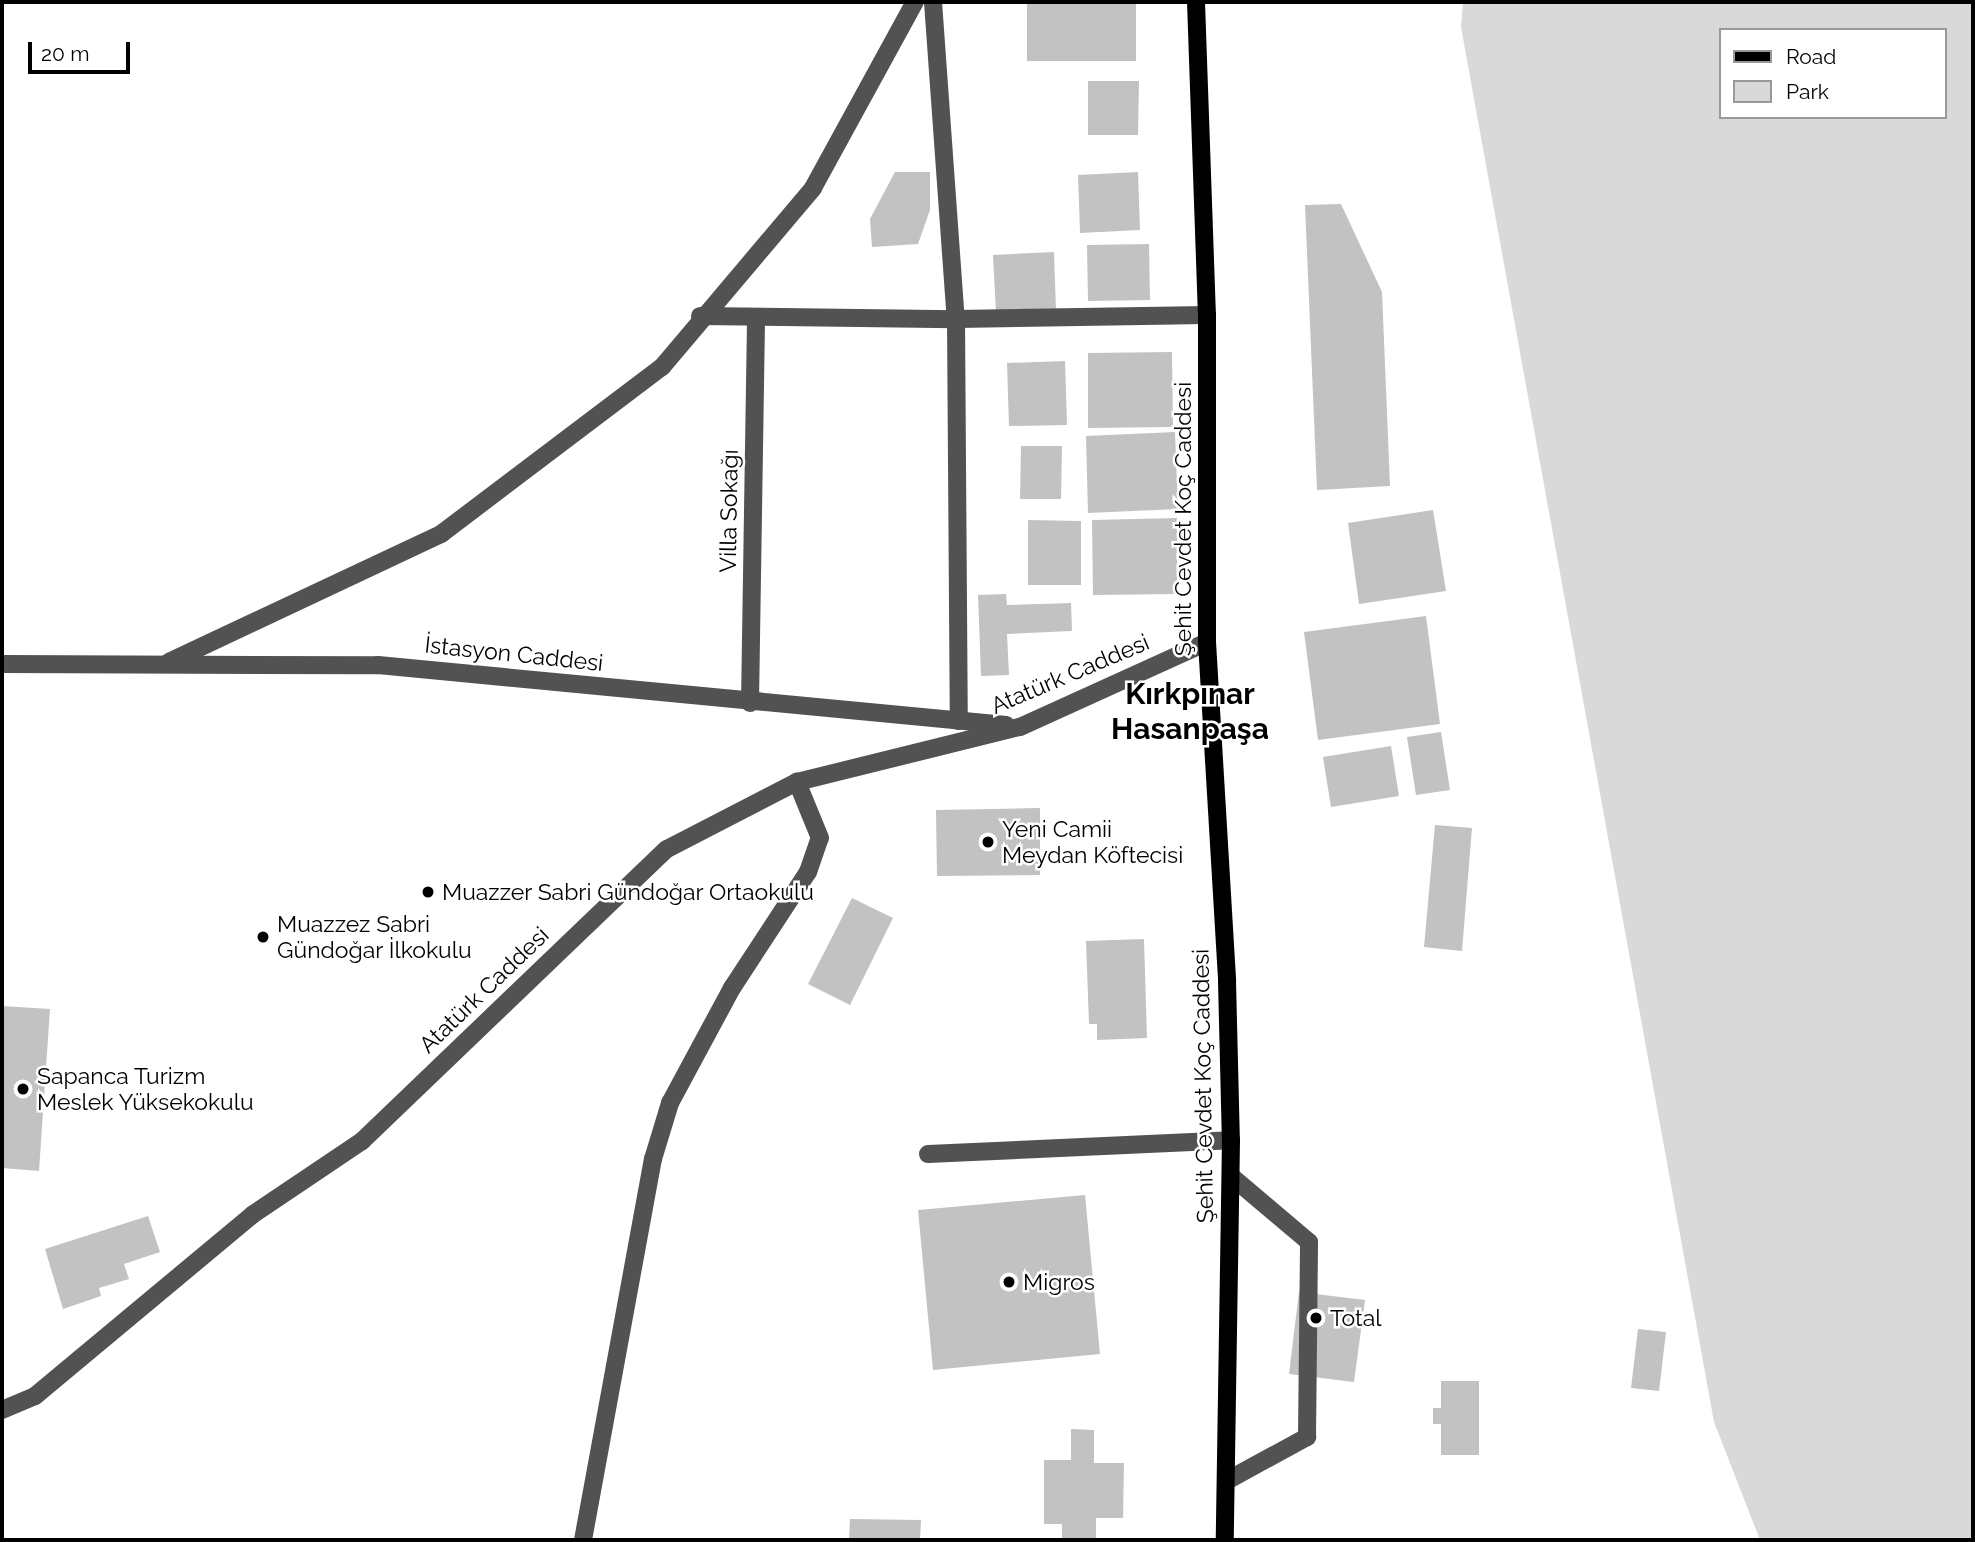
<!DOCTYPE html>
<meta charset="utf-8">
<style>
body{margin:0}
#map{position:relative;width:1975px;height:1542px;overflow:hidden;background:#fff;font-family:Raleway,sans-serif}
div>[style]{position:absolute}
.green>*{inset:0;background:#d9d9d9}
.building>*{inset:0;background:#c2c2c2}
.minor>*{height:18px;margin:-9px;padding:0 9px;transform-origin:9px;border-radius:9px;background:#525252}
.major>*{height:18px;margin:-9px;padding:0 9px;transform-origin:9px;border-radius:9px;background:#000}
.dots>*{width:19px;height:19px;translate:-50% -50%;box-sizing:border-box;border:4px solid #fff;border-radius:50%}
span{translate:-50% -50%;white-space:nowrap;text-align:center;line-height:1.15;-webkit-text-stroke:5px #fff;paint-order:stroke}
.street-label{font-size:23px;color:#000}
.poi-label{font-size:23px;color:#000}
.left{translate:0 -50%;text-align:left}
.district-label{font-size:30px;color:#000;font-weight:700}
.frame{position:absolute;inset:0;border:4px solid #000;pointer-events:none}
.legend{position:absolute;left:1719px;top:28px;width:228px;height:91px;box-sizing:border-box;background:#fff;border:2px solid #999;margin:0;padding:9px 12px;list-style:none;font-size:21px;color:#000}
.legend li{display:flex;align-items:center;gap:14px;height:35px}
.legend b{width:35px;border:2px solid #999}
.scale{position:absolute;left:28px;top:42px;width:102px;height:32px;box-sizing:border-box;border:4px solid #000;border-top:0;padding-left:9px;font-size:21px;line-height:24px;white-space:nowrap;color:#000;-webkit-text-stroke:5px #fff;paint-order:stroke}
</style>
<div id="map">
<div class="green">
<i style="clip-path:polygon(evenodd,1463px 2px,1973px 2px,1973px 1540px,1760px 1540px,1714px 1422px,1461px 27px,1463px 2px,1721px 30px,1945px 30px,1945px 117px,1721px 117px,1721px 30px)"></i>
</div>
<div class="building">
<i style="clip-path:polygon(1027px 3px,1136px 3px,1136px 61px,1027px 61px)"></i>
<i style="clip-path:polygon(1088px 81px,1139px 81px,1138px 135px,1088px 135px)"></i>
<i style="clip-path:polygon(895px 172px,930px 172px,930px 210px,918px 244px,872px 247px,870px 219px)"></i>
<i style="clip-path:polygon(1138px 172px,1140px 230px,1080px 233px,1078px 175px)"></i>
<i style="clip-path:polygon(1341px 204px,1382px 292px,1390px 486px,1317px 490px,1305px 205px)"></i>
<i style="clip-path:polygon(1149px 244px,1150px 300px,1088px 301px,1087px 245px)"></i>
<i style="clip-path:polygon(1054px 252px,1056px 310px,996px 313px,993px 255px)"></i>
<i style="clip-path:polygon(1172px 352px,1173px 427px,1088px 428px,1088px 353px)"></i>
<i style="clip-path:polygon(1065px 361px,1067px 425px,1009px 426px,1007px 363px)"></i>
<i style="clip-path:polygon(1175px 432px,1178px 509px,1088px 513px,1086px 436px)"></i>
<i style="clip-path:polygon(1021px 446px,1062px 446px,1061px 499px,1020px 499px)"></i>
<i style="clip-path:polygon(1433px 510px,1446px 591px,1359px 604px,1348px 523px)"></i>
<i style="clip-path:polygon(1177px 518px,1177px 594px,1093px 595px,1092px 520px)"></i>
<i style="clip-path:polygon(1028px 520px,1081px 521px,1081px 585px,1028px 585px)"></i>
<i style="clip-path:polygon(1006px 594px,1007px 605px,1071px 603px,1072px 631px,1007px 634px,1009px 675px,981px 676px,978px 595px)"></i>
<i style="clip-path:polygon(1426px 616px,1440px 724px,1318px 740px,1304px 632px)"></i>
<i style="clip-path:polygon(1441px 732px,1450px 790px,1416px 795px,1407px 737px)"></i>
<i style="clip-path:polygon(1391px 746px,1399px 796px,1331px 807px,1323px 757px)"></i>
<i style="clip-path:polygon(1040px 808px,1040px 875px,937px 876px,936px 810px)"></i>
<i style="clip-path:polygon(1435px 825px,1472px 828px,1462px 951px,1424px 947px)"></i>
<i style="clip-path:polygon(852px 898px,893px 918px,850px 1005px,808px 984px)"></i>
<i style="clip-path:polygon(1144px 939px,1147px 1038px,1097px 1040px,1097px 1024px,1089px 1024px,1086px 941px)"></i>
<i style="clip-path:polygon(2px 1006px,50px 1009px,39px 1171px,2px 1168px)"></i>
<i style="clip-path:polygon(1085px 1195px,1100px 1354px,933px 1370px,918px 1210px)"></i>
<i style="clip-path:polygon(148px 1216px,160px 1252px,124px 1264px,129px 1279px,99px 1288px,101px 1296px,63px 1309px,45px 1249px)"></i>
<i style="clip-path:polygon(1299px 1292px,1365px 1300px,1354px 1382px,1289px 1374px)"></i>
<i style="clip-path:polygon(1638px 1329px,1666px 1332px,1659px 1391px,1631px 1388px)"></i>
<i style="clip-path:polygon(1441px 1381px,1479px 1381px,1479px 1455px,1441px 1455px,1441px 1424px,1433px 1424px,1433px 1408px,1441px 1408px)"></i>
<i style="clip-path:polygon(1071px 1429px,1094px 1430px,1094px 1463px,1124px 1463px,1123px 1518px,1096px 1518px,1096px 1540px,1062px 1540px,1062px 1524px,1044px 1524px,1044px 1460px,1071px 1460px)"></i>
<i style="clip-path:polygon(850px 1519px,921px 1520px,920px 1540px,849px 1540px)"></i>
</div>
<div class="minor">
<i style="left:933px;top:2px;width:318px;rotate:85.9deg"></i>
<i style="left:956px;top:319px;width:402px;rotate:89.6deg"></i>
<i style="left:700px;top:316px;width:256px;rotate:0.7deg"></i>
<i style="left:956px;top:319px;width:251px;rotate:-0.9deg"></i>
<i style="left:169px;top:662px;width:301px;rotate:-25.2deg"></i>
<i style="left:441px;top:534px;width:277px;rotate:-37.1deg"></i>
<i style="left:662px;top:367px;width:234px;rotate:-49.8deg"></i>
<i style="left:813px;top:188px;width:212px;rotate:-61.3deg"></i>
<i style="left:2px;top:664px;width:376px;rotate:0.2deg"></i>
<i style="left:378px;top:665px;width:631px;rotate:5.46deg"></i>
<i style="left:750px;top:703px;width:384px;rotate:-89.1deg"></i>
<i style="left:928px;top:1154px;width:303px;rotate:-2.6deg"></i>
<i style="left:2px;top:1410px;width:36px;rotate:-23deg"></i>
<i style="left:35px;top:1396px;width:283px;rotate:-39.8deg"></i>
<i style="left:252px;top:1215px;width:133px;rotate:-33.9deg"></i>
<i style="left:362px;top:1141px;width:422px;rotate:-43.8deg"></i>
<i style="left:667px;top:849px;width:146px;rotate:-27.3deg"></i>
<i style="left:797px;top:782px;width:230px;rotate:-13.9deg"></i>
<i style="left:1020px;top:727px;width:205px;rotate:-24.4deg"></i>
<i style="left:1230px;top:1479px;width:88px;rotate:-28.6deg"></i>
<i style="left:1307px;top:1437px;width:195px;rotate:-89.4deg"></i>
<i style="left:1309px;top:1242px;width:102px;rotate:-139.8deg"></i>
<i style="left:583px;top:1540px;width:387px;rotate:-79.6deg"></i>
<i style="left:653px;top:1159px;width:59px;rotate:-73.1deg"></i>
<i style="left:670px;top:1103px;width:131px;rotate:-61.7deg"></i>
<i style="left:732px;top:988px;width:139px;rotate:-56.8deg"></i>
<i style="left:808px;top:872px;width:36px;rotate:-71deg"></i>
<i style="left:820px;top:838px;width:61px;rotate:-112.3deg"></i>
</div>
<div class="major">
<i style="left:1196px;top:2px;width:313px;rotate:88deg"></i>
<i style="left:1207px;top:315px;width:327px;rotate:90deg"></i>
<i style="left:1207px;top:642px;width:340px;rotate:86.6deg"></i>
<i style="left:1227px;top:981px;width:159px;rotate:88.6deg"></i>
<i style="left:1231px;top:1140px;width:400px;rotate:90.9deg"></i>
</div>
<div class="dots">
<i style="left:988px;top:842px;background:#000"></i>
<i style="left:428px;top:892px;background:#000"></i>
<i style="left:263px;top:937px;background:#000"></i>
<i style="left:23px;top:1089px;background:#000"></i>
<i style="left:1009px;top:1282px;background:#000"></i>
<i style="left:1316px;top:1318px;background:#000"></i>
</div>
<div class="street-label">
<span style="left:729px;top:511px;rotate:-89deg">Villa Sokağı</span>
<span style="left:1183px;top:519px;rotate:-90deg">Şehit Cevdet Koç Caddesi</span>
<span style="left:514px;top:654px;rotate:6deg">İstasyon Caddesi</span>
<span style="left:1070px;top:674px;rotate:-23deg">Atatürk Caddesi</span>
<span style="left:484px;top:990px;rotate:-44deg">Atatürk Caddesi</span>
<span style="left:1203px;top:1086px;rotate:-91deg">Şehit Cevdet Koç Caddesi</span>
</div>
<div class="poi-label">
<span class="left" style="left:1002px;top:842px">Yeni Camii<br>Meydan Köftecisi</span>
<span class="left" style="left:442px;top:892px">Muazzer Sabri Gündoğar Ortaokulu</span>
<span class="left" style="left:277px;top:937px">Muazzez Sabri<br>Gündoğar İlkokulu</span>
<span class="left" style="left:37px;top:1089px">Sapanca Turizm<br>Meslek Yüksekokulu</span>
<span class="left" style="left:1023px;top:1282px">Migros</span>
<span class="left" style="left:1330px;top:1318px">Total</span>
</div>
<div class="district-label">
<span style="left:1190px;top:711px">Kırkpınar<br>Hasanpaşa</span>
</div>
<div class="frame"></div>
<ul class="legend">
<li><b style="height:9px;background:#000"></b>Road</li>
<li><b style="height:19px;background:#d9d9d9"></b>Park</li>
</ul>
<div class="scale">20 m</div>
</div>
